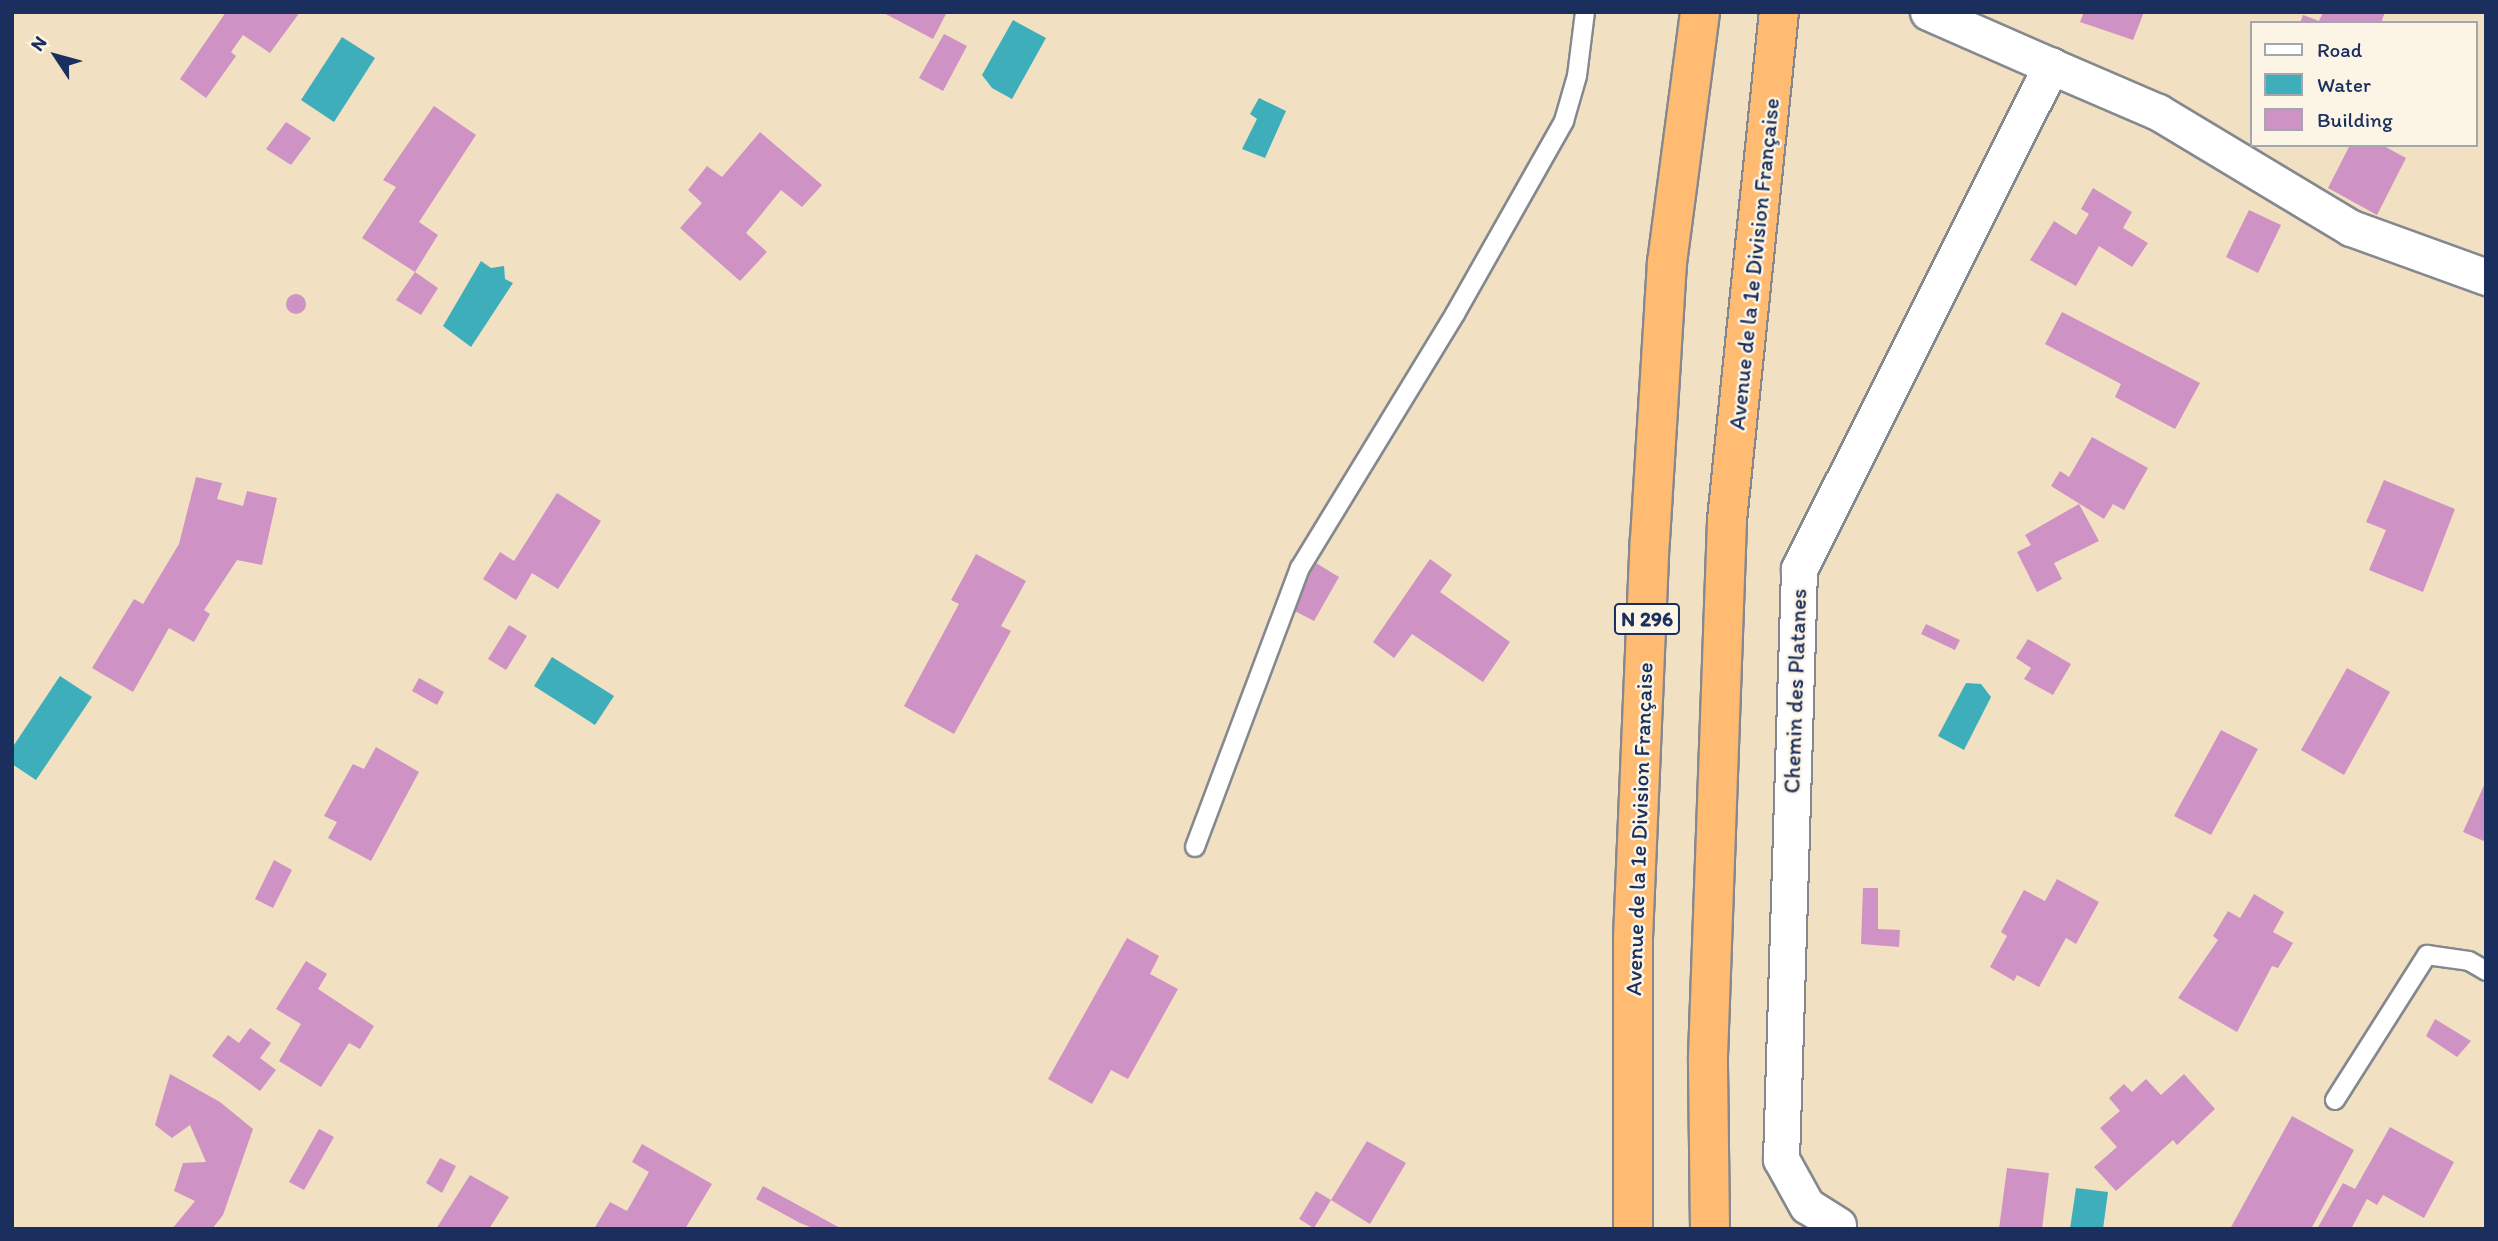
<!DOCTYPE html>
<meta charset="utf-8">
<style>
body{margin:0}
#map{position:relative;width:2498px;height:1241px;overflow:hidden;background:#f1e0c1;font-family:Itim,sans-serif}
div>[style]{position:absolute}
.water>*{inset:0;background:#3eaeba}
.building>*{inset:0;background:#cf92c5}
.round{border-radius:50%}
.roads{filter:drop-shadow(2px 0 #868890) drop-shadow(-2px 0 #868890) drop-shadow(0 2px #868890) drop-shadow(0 -2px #868890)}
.service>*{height:18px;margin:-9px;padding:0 9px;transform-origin:9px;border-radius:9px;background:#fff}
.minor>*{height:35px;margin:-17.5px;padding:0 17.5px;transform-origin:17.5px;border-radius:17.5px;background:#fff}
.trunk>*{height:38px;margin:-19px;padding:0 19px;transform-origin:19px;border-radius:19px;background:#febb71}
span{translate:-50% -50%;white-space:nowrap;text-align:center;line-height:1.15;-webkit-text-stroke:5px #fcf5e5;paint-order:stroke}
.shield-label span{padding:2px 5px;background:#fcf5e5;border:2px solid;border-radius:5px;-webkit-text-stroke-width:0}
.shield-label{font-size:21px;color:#1b2f5e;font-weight:700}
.street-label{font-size:23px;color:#1b2f5e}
.frame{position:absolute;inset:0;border:14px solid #1b2f5e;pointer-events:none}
.legend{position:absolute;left:2250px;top:21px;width:228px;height:126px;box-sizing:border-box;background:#fcf5e5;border:2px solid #a2a6af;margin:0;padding:9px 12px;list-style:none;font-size:21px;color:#1b2f5e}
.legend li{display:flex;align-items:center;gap:14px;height:35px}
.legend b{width:35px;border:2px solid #a2a6af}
.north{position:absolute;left:21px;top:21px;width:70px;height:70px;-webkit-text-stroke:5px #fcf5e5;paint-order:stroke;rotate:306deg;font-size:19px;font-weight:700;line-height:28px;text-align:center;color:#1b2f5e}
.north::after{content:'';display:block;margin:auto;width:24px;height:32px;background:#1b2f5e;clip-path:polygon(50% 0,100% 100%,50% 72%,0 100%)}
</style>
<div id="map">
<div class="water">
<i style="clip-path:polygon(1013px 20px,1046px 38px,1012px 99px,992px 88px,982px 75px)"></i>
<i style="clip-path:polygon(342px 37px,375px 58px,334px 122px,301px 100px)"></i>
<i style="clip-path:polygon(1259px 98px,1286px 111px,1265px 158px,1242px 149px,1257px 119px,1250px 114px)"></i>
<i style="clip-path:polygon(481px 261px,491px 268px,504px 266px,505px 279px,513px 283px,471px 347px,443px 326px)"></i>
<i style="clip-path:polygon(552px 657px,614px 696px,595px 725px,534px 686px)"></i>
<i style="clip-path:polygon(60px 676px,92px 697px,36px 780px,12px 764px,12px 748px)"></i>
<i style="clip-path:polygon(1966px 683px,1981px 684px,1991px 697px,1964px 750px,1938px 736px)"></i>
<i style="clip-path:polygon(2076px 1188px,2108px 1192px,2103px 1229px,2070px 1229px)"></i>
</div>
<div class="building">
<i style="clip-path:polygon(226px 12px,300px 12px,270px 53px,243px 35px,231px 52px,236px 56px,206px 98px,180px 79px)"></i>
<i style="clip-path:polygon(882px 12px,947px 12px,933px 39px)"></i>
<i style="clip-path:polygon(2084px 12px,2144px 12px,2133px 40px,2080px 22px)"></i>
<i style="clip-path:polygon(2323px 12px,2385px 12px,2381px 23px,2300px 23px,2303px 15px,2319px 21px)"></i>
<i style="clip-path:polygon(944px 34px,967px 46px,943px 91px,919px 78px)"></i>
<i style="clip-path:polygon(434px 106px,476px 135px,419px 222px,438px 235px,415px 272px,362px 238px,396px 187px,383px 180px)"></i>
<i style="clip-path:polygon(286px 122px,311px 138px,291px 165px,266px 149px)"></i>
<i style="clip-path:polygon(760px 132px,822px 185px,802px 207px,781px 190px,746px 233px,767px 252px,740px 281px,680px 228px,702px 203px,688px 190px,707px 166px,722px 177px)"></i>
<i style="clip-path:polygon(2350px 145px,2382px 145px,2406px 158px,2377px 215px,2328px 188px)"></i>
<i style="clip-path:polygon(2093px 188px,2132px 212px,2123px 228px,2148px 243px,2132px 267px,2099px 246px,2076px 286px,2030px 260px,2054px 221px,2076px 235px,2089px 214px,2081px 209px)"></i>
<i style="clip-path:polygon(2249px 210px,2281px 225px,2258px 273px,2226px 257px)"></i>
<i style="clip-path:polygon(415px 272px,438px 288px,421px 315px,396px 300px)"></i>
<i class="round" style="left:286px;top:294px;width:20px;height:20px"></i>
<i style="clip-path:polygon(2062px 312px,2200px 383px,2175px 429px,2115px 397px,2121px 384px,2045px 344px)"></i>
<i style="clip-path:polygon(2092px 437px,2148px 468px,2124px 510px,2113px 504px,2104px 519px,2051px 486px,2060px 471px,2069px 477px)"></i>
<i style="clip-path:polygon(196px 477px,222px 483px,217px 499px,243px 506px,247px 491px,277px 498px,262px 565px,237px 560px,204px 610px,210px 614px,194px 642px,169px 628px,133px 692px,92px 668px,134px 599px,143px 604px,179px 544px)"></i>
<i style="clip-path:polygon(2384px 480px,2455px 509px,2423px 592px,2369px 570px,2386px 530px,2366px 522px)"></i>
<i style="clip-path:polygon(557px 493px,601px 521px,558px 589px,532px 573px,516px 600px,483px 579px,500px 552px,514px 561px)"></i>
<i style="clip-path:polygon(2079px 504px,2099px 541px,2054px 563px,2062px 579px,2037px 592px,2017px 552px,2031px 545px,2025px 535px)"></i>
<i style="clip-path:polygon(976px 554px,1026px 581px,1001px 626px,1011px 631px,954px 734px,904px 706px,959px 604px,951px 600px)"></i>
<i style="clip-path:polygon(1430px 559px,1452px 575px,1440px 592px,1510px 642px,1483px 682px,1412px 634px,1394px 658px,1373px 642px)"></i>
<i style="clip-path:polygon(1316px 563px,1339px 577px,1314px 621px,1289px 608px)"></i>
<i style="clip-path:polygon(1926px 624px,1960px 640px,1955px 650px,1921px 634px)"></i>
<i style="clip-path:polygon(509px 625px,527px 636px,506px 670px,488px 659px)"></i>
<i style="clip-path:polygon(2028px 639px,2071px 664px,2053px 695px,2024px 679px,2031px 668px,2016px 658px)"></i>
<i style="clip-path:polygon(2347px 668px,2390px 692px,2344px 775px,2301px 750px)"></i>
<i style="clip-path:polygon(419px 678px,444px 692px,437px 705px,412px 691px)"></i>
<i style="clip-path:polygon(2221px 730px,2258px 749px,2211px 835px,2174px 816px)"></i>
<i style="clip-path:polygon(376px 747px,419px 772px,371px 861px,328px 838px,337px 822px,324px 816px,353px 764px,364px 769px)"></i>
<i style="clip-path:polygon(2486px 781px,2486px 842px,2463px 832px)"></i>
<i style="clip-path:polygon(274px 860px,292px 870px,273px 908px,255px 899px)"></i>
<i style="clip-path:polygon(2057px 879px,2099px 902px,2076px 944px,2066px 938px,2039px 987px,2017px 975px,2014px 981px,1990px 967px,2007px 936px,2001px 932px,2024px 890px,2045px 901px)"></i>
<i style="clip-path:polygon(1863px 888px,1878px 888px,1878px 929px,1900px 930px,1899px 947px,1861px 944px)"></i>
<i style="clip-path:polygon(2254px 894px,2284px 912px,2273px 932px,2293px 943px,2278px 968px,2272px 966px,2237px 1032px,2178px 998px,2218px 940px,2213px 936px,2228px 911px,2240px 918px)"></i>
<i style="clip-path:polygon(1127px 938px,1159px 956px,1150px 974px,1178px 989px,1128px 1079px,1111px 1070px,1092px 1104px,1048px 1079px)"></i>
<i style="clip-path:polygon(306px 961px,327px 974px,318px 989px,374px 1026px,360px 1049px,349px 1043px,321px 1087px,279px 1061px,301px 1024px,276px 1009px)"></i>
<i style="clip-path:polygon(2435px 1019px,2471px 1041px,2457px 1057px,2426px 1036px)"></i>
<i style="clip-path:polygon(250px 1028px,271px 1043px,260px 1058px,276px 1070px,260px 1091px,212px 1056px,228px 1035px,239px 1043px)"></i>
<i style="clip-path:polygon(170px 1074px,220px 1102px,253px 1129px,223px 1215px,212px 1229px,172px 1229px,195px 1201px,174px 1191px,183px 1163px,206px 1162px,190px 1125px,172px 1138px,155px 1125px)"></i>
<i style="clip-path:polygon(2184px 1074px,2215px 1109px,2177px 1145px,2173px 1140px,2116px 1191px,2094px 1167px,2117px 1147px,2100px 1128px,2120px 1111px,2109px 1098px,2124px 1084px,2132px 1092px,2146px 1079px,2161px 1095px)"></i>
<i style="clip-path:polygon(2292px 1116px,2354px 1150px,2311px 1229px,2230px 1229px)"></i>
<i style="clip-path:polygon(2390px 1127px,2454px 1162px,2424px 1218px,2383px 1195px,2377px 1205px,2367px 1199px,2351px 1229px,2317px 1229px,2343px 1183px,2355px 1189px)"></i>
<i style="clip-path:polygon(319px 1129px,334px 1137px,304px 1190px,289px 1182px)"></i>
<i style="clip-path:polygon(1367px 1141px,1406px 1163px,1370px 1224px,1331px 1200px)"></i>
<i style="clip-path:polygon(642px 1144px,712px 1184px,685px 1229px,594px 1229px,610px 1202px,627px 1211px,649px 1172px,632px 1162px)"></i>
<i style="clip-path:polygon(440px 1158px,456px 1166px,442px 1193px,426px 1183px)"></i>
<i style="clip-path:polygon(2007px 1168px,2049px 1173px,2042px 1229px,1999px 1229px)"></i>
<i style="clip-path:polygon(470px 1175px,509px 1197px,489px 1229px,436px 1229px)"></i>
<i style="clip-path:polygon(763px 1186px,807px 1210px,842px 1229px,815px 1229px,800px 1223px,756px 1199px)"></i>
<i style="clip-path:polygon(1316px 1191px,1331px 1200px,1314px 1228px,1299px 1219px)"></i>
</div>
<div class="roads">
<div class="service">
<i style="left:1195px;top:847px;width:298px;rotate:-69.4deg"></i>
<i style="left:1300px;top:568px;width:298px;rotate:-58.6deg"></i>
<i style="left:1455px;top:314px;width:222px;rotate:-60.5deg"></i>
<i style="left:1564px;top:121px;width:47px;rotate:-73.9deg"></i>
<i style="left:1577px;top:76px;width:64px;rotate:-82.9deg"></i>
<i style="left:2335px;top:1100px;width:172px;rotate:-57.6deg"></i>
<i style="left:2427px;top:955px;width:42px;rotate:8.1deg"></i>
<i style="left:2469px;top:961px;width:20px;rotate:30deg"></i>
</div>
<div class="minor">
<i style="left:1928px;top:12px;width:134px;rotate:23.7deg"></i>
<i style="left:1838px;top:1225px;width:36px;rotate:-148deg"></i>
<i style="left:1807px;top:1206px;width:54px;rotate:-119deg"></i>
<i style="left:1781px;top:1159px;width:590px;rotate:-88.25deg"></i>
<i style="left:1799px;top:569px;width:563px;rotate:-63.39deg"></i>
<i style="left:2051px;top:66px;width:116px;rotate:23.3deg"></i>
<i style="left:2158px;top:112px;width:225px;rotate:31deg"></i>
<i style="left:2351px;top:228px;width:144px;rotate:19.9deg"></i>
</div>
<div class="trunk">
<i style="left:1633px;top:1229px;width:291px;rotate:-90deg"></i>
<i style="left:1633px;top:938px;width:398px;rotate:-87.6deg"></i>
<i style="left:1650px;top:540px;width:278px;rotate:-86.5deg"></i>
<i style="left:1667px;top:263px;width:253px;rotate:-82.5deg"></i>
<i style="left:1710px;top:1229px;width:172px;rotate:-90.7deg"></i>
<i style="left:1708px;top:1057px;width:537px;rotate:-87.97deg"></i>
<i style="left:1727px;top:520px;width:511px;rotate:-84.16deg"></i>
</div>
</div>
<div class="shield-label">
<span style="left:1647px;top:619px">N 296</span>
</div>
<div class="street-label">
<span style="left:1754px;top:264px;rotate:-84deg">Avenue de la 1e Division Française</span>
<span style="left:1795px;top:691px;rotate:-88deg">Chemin des Platanes</span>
<span style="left:1639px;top:829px;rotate:-88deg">Avenue de la 1e Division Française</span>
</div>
<div class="frame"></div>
<ul class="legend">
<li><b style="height:9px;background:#fff"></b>Road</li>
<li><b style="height:19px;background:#3eaeba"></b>Water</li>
<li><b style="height:19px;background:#cf92c5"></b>Building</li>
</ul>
<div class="north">N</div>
</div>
